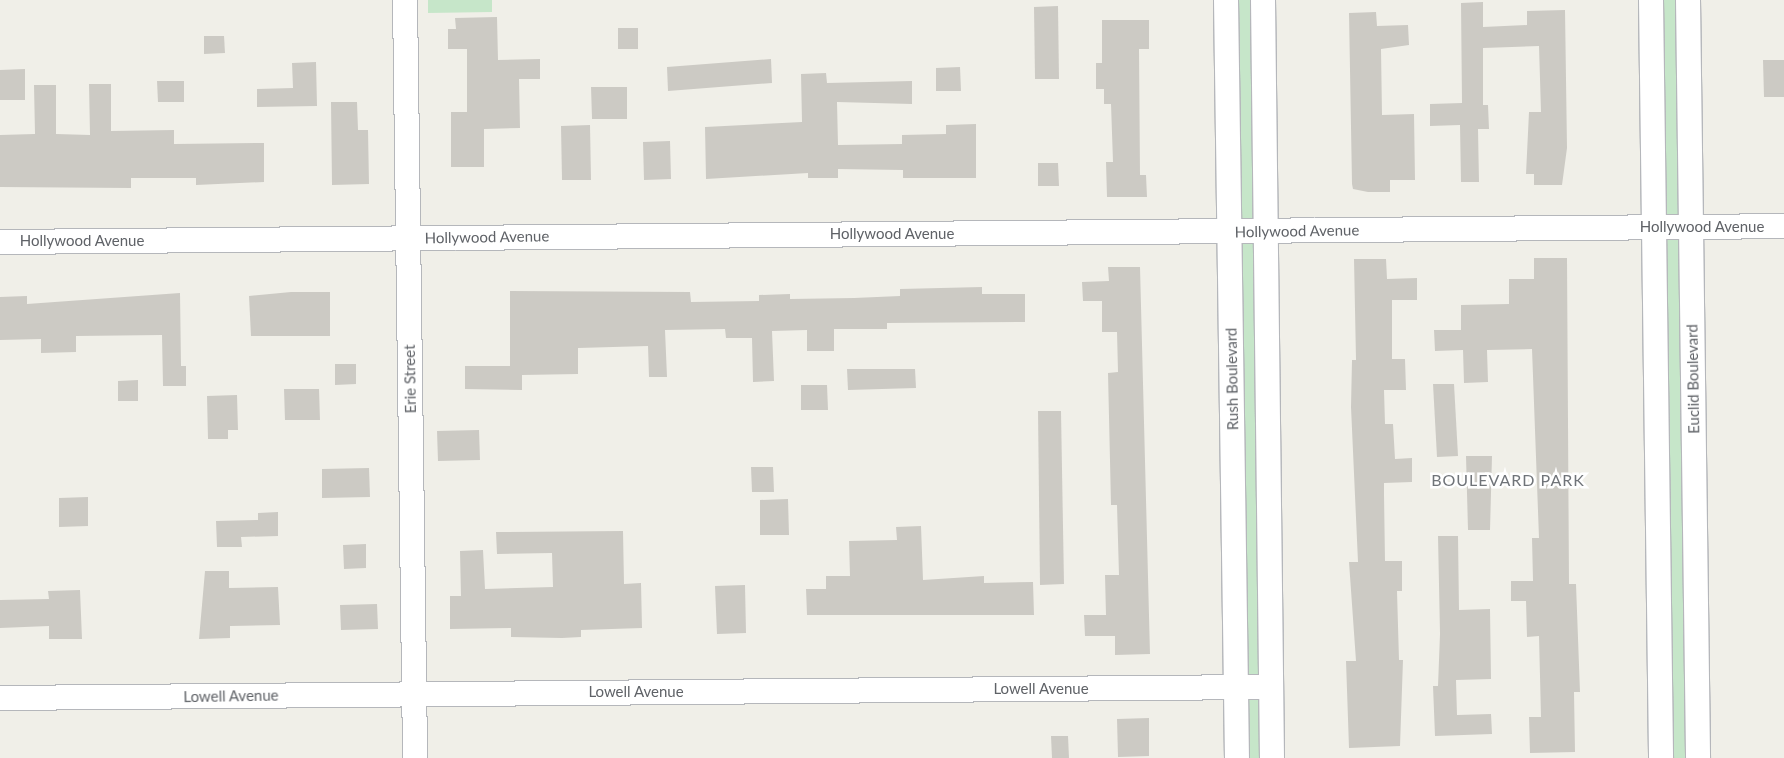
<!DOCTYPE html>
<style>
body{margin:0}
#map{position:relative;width:1784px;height:758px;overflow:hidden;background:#f0efe8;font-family:Lato,sans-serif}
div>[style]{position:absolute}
.green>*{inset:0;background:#c6e6c9}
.building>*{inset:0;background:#cccac4}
.roads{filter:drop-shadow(1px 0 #b5b7bb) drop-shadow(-1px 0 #b5b7bb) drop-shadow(0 1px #b5b7bb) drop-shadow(0 -1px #b5b7bb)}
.street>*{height:24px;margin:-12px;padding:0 12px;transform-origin:12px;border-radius:12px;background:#fff}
span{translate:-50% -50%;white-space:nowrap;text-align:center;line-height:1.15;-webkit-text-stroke:5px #fff;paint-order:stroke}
.street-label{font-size:15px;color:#5f6267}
.neighbourhood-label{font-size:16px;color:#707479;letter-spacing:1px}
</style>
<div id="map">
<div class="green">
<i style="clip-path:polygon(428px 0,492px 0,492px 12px,428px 13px)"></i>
<i style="clip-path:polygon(1226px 0,1263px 0,1272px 758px,1237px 758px)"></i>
<i style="clip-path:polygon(1651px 0,1688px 0,1698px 758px,1661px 758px)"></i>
</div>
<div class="building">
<i style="clip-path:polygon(1483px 2px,1483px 27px,1527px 25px,1527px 11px,1565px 10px,1567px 148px,1562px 185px,1534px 185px,1534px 174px,1526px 174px,1529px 112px,1541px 112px,1539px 46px,1483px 48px,1483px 105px,1488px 105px,1489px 129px,1478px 129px,1479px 182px,1461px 182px,1460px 125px,1430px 126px,1430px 104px,1462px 103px,1461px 3px)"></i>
<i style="clip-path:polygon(1058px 6px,1059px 79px,1035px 79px,1034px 7px)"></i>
<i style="clip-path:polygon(1376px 12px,1377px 26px,1408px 25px,1409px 45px,1381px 49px,1382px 115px,1414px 114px,1415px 180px,1390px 180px,1390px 192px,1368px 192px,1353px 189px,1352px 184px,1349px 13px)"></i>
<i style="clip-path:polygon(497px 17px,498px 60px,540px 59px,540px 79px,519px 79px,520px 128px,484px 129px,484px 167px,451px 167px,451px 112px,467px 112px,467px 49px,448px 49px,448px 29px,456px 29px,455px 18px)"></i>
<i style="clip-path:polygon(1102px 20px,1149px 20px,1149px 49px,1139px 49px,1140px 175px,1146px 175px,1147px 197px,1107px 197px,1106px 162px,1113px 162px,1111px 104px,1104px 104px,1104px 89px,1096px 89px,1096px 63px,1102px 63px)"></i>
<i style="clip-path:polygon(618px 28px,638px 28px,638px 49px,618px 49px)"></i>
<i style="clip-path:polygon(204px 36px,224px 36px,225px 53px,204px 54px)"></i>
<i style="clip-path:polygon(771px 59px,772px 83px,668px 91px,667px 67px)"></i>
<i style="clip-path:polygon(1763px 60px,1784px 60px,1784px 97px,1764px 97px)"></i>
<i style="clip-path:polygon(316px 62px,317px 106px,257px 107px,257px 89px,293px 88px,292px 63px)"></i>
<i style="clip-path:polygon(960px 67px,961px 91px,936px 91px,936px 68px)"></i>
<i style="clip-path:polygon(25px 69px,25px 100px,0 100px,0 70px)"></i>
<i style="clip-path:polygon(826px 73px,827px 83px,912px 81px,912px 104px,837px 102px,838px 145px,902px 144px,902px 135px,946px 134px,946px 125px,976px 124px,976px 178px,903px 178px,903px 170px,838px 169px,838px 178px,808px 178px,808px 173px,706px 179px,705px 127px,802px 122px,801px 74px)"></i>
<i style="clip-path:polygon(157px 81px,184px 81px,184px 102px,158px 102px)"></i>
<i style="clip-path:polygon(89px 84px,111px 84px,111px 131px,174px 130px,174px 144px,264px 143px,264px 182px,196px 185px,196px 178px,131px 178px,131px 188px,0 187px,0 135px,35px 134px,34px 85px,56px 85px,56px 134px,90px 135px)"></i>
<i style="clip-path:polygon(591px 87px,627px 87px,627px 119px,592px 119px)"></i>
<i style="clip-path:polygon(331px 102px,357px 102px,358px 130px,368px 130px,369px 184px,332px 185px)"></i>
<i style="clip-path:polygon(590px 125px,591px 180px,562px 180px,561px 126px)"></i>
<i style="clip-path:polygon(670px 141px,671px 179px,644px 180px,643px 142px)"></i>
<i style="clip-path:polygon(1038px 163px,1058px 163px,1059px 186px,1038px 186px)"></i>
<i style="clip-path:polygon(1534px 258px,1567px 258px,1569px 584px,1576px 584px,1580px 692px,1574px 692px,1575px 752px,1530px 753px,1529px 717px,1541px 717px,1539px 636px,1527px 637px,1526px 601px,1511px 601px,1511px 581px,1533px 581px,1532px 538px,1539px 538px,1532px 349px,1487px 350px,1488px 382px,1464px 383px,1463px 350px,1435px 351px,1434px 330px,1461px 330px,1461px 305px,1509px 304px,1509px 279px,1534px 279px)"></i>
<i style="clip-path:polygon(1354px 259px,1386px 259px,1387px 279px,1417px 278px,1417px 300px,1392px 300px,1392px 359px,1405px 359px,1406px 390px,1384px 390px,1385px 424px,1393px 424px,1395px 459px,1412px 458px,1412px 482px,1384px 483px,1384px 494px,1385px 561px,1402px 561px,1402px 591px,1397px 591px,1399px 660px,1403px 660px,1400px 746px,1349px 748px,1346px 661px,1356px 661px,1349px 562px,1358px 562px,1351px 407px,1352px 360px,1356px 360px)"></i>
<i style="clip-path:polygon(1108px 267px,1140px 267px,1150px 654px,1115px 655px,1115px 636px,1085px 636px,1084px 615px,1106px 615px,1105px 575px,1119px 575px,1117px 505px,1111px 505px,1108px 373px,1118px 372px,1117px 332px,1102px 332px,1102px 301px,1083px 301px,1082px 282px,1109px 281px)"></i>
<i style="clip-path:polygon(982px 287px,982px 294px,1025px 294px,1025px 322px,887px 323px,887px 329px,834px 329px,834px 351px,807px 351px,807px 330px,772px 331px,774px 381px,753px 382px,752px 338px,726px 338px,725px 329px,665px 330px,667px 377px,649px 377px,648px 346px,578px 348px,578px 374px,522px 375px,522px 390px,465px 389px,465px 366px,510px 366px,510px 291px,690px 292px,691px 302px,759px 301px,759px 295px,790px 294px,790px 299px,854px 298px,900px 296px,900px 289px)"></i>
<i style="clip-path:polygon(291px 292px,330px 292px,330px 336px,251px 336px,249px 296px)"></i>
<i style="clip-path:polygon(180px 293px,181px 366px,186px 366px,186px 386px,163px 386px,162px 335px,76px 336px,76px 352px,41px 353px,41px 339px,0 340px,0 297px,27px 296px,27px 304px)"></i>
<i style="clip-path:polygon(335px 364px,356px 364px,356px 384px,335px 385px)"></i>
<i style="clip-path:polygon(847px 369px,915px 369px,916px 388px,848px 390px)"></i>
<i style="clip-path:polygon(138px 380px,138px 401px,118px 401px,118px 381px)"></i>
<i style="clip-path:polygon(1433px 384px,1454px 384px,1458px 456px,1437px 457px)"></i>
<i style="clip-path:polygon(801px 385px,827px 385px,828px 410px,801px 410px)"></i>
<i style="clip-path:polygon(284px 389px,319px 389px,320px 420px,285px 420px)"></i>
<i style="clip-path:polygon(237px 395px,238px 430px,228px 430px,228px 439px,208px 439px,207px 396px)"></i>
<i style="clip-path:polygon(1038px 411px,1061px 411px,1064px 584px,1040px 585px)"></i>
<i style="clip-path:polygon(479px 430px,480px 460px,438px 461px,437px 431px)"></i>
<i style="clip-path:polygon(1466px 456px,1492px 456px,1490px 530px,1468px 530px)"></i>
<i style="clip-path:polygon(751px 467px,773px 467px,774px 492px,752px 492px)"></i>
<i style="clip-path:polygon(369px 468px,370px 497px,322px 498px,322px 469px)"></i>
<i style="clip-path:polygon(88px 497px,88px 526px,59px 527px,59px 498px)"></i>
<i style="clip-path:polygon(788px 499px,789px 535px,760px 535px,760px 500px)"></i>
<i style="clip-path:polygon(278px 512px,278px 536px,241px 537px,242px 547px,217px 547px,216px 521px,258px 520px,258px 513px)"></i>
<i style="clip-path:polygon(921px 526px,923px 580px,984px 576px,984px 583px,1033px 582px,1034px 615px,807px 615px,806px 589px,826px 589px,826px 576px,850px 576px,849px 541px,897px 540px,896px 527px)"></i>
<i style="clip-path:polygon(623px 531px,624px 584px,641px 583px,642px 628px,581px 630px,581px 637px,562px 638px,511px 637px,511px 628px,450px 629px,450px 596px,461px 596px,460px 551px,483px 550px,485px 589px,553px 587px,552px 553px,497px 554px,496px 532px)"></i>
<i style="clip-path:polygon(1438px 536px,1458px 536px,1459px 610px,1490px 609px,1491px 679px,1456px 680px,1457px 715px,1491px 714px,1492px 734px,1435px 736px,1433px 686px,1438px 686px,1440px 634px)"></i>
<i style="clip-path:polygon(366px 544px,366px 568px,344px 569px,343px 545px)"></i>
<i style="clip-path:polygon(205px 571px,229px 571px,229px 588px,278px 587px,280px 625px,230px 626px,230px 638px,199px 639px)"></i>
<i style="clip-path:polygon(745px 585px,746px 633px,717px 634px,715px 586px)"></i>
<i style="clip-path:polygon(80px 590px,82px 639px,49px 639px,49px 626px,0 628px,0 600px,49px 599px,48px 591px)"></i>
<i style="clip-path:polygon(377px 604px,378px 629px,341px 630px,340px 605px)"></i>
<i style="clip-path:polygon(1149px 718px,1149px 756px,1118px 757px,1117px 719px)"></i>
<i style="clip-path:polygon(1051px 736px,1068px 736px,1069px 758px,1052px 758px)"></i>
</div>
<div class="roads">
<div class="street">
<i style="left:405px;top:0;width:758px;rotate:89.24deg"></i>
<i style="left:1226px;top:0;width:758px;rotate:89.17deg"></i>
<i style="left:1263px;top:0;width:758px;rotate:89.32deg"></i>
<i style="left:1651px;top:0;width:758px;rotate:89.24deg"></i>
<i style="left:1688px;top:0;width:758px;rotate:89.24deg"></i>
<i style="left:0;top:242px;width:1784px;rotate:-0.51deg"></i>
<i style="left:0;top:698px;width:1271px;rotate:-0.5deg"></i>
</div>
</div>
<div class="street-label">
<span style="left:1702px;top:227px">Hollywood Avenue</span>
<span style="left:1297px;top:231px;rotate:-1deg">Hollywood Avenue</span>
<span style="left:892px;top:234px">Hollywood Avenue</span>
<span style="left:487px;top:237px;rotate:-1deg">Hollywood Avenue</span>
<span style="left:82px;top:241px">Hollywood Avenue</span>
<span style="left:410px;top:379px;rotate:-91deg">Erie Street</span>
<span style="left:1232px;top:379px;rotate:-91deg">Rush Boulevard</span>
<span style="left:1693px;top:379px;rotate:-91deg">Euclid Boulevard</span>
<span style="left:1041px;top:689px">Lowell Avenue</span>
<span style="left:636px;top:692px">Lowell Avenue</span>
<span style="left:231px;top:696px;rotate:-1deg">Lowell Avenue</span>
</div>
<div class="neighbourhood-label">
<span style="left:1508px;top:480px">BOULEVARD PARK</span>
</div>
</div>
